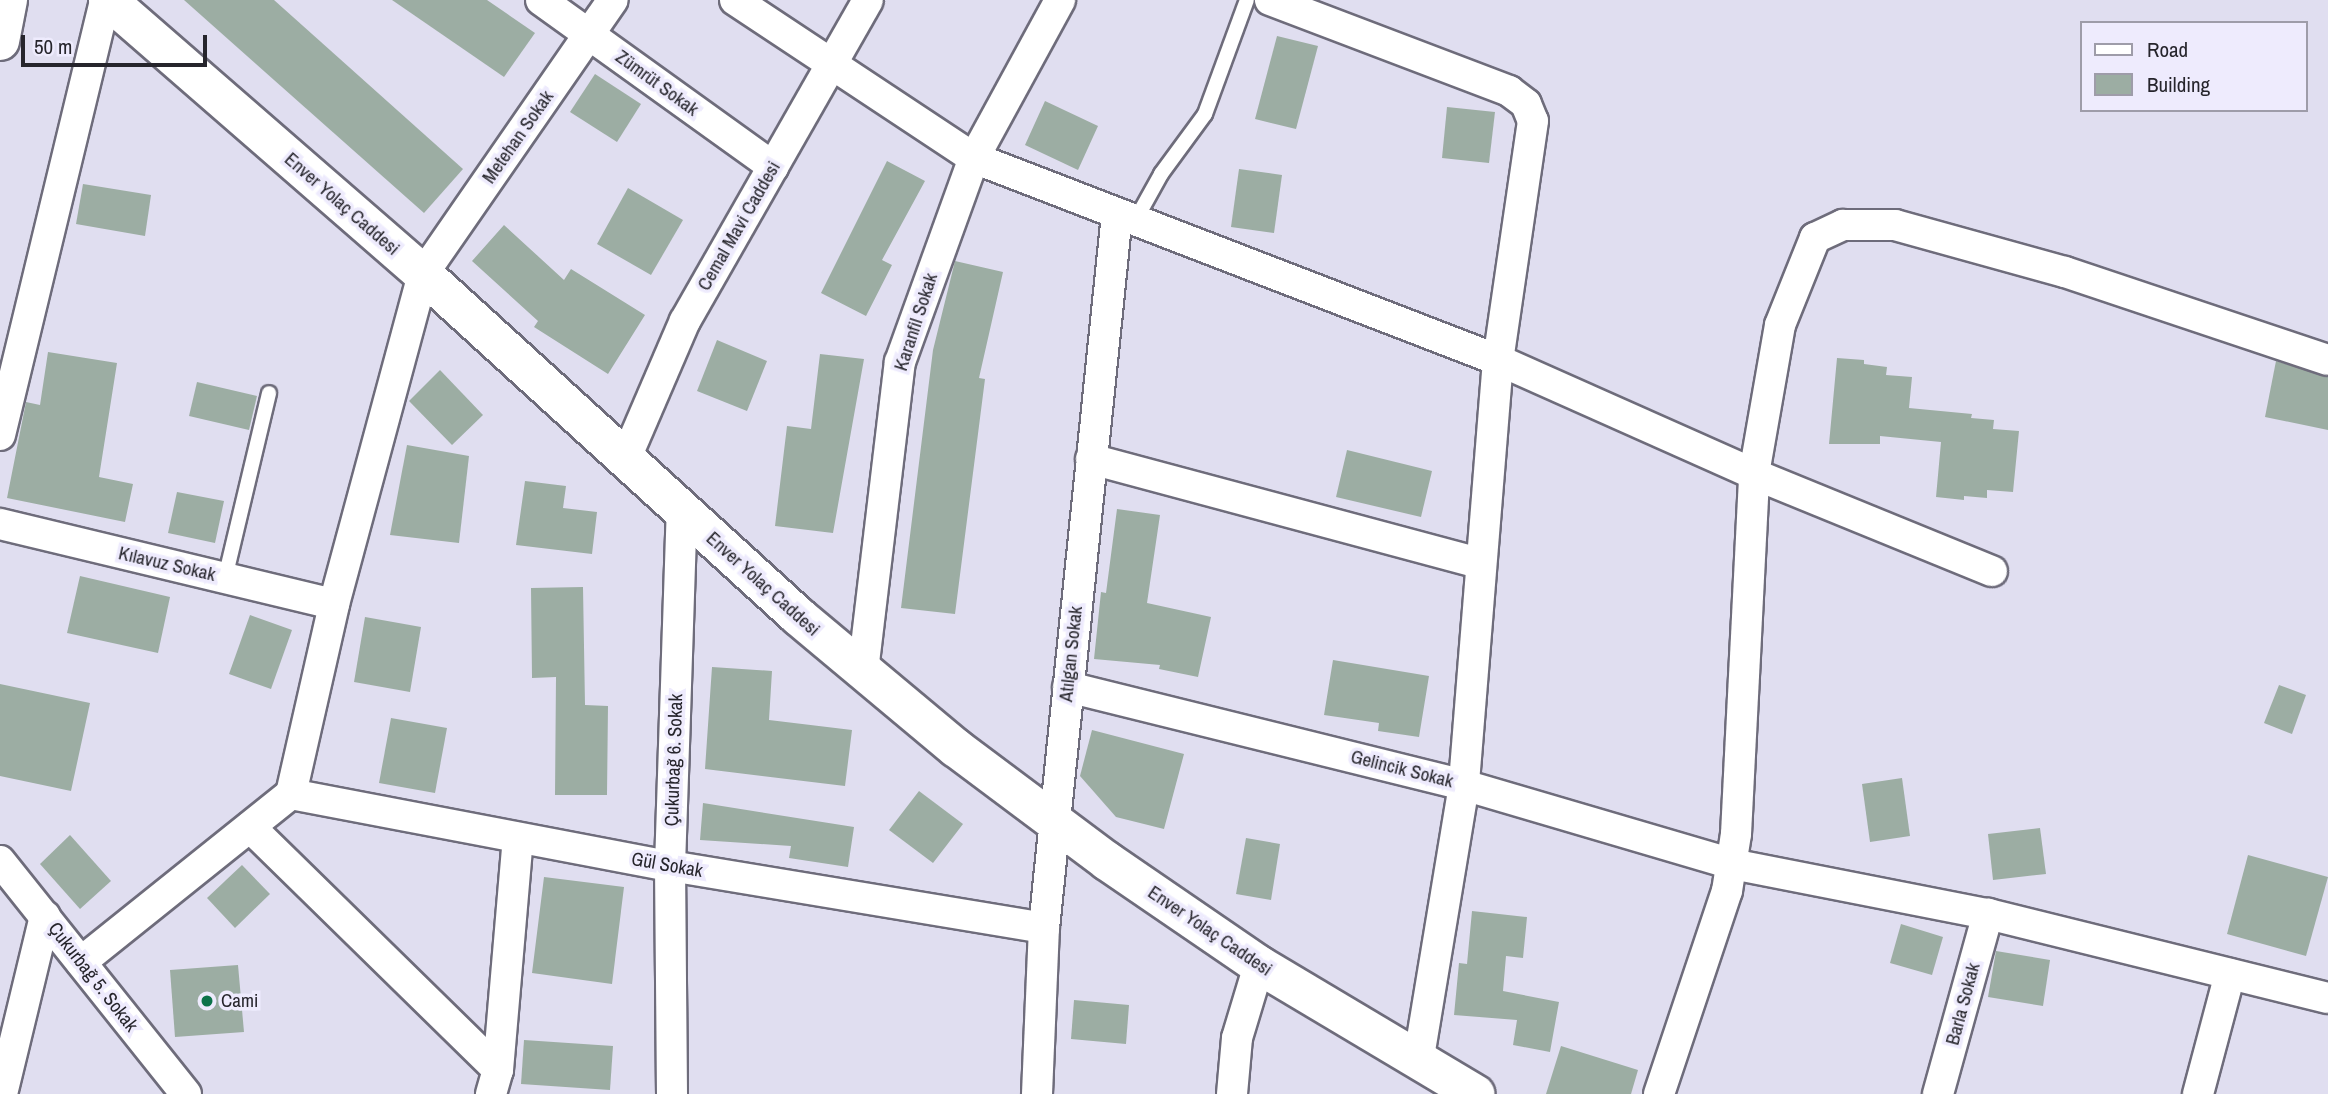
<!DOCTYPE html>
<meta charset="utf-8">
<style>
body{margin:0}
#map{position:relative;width:2328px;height:1094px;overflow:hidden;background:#e0def0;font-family:"Archivo Narrow",sans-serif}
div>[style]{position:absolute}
.building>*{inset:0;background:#9cada3}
.roads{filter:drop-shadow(2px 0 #6e6c7b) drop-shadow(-2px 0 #6e6c7b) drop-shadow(0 2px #6e6c7b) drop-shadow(0 -2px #6e6c7b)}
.lane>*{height:14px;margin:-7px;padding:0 7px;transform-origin:7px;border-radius:7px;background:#fff}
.street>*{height:30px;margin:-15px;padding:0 15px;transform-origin:15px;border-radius:15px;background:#fff}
.secondary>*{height:38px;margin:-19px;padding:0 19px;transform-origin:19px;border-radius:19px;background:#fff}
.dots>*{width:19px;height:19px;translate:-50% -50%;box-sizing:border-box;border:4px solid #eeebfd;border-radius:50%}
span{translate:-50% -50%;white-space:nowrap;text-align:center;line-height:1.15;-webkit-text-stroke:7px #eeebfd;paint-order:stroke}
.street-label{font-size:19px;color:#26252c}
.poi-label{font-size:19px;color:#26252c}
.left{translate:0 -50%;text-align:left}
.legend{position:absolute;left:2080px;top:21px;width:228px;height:91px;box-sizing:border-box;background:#eeebfd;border:2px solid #9e9ca9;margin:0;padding:9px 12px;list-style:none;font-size:21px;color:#26252c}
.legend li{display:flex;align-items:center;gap:14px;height:35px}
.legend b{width:35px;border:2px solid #9e9ca9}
.scale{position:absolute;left:21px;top:35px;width:186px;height:32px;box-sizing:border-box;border:4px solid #26252c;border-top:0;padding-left:9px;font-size:21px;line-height:24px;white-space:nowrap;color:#26252c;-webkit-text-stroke:5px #eeebfd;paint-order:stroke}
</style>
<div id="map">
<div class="building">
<i style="clip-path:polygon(184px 0,274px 0,463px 169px,424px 213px)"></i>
<i style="clip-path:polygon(392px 0,487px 0,535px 33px,504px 77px)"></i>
<i style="clip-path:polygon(1277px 36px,1318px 46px,1296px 129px,1255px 119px)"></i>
<i style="clip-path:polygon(595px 74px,641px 104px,617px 142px,570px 112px)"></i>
<i style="clip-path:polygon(1045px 101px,1098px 126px,1078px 170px,1025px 145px)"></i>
<i style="clip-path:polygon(1447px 107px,1495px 112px,1489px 163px,1442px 158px)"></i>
<i style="clip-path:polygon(887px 161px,925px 181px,882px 260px,892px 265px,866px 316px,821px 293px)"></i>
<i style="clip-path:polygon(1239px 169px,1282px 175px,1274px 233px,1231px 227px)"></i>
<i style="clip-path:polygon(83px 184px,151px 195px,145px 236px,76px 224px)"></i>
<i style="clip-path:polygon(628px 188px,683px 220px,651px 275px,597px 244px)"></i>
<i style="clip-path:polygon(504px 225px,564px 280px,571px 269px,645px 315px,608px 374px,534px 327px,538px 321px,472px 261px)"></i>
<i style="clip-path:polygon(955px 261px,1003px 272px,979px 378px,985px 379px,955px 614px,901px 608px,933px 350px)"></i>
<i style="clip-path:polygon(717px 340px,767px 361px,747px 411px,697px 391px)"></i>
<i style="clip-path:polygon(48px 352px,117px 363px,99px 477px,133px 484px,125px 522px,7px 498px,26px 402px,40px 405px)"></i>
<i style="clip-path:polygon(820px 354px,864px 359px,833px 533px,775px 526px,787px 426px,811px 429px)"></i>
<i style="clip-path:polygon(1837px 358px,1864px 360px,1864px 364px,1887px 367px,1886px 375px,1912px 377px,1909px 408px,1972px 414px,1971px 418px,1994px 420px,1993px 429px,2019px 431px,2013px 492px,1987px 490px,1987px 498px,1964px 496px,1964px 500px,1936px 497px,1941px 442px,1880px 436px,1880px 444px,1829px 444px)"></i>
<i style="clip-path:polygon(2276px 361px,2328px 377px,2328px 430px,2265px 417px)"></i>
<i style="clip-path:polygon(440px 370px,483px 415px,452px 445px,409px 401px)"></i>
<i style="clip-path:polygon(197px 382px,257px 396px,249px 430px,189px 416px)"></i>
<i style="clip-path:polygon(407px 445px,469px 456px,459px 543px,390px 535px)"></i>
<i style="clip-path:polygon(1347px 450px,1432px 471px,1421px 517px,1336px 497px)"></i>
<i style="clip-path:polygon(525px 481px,566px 486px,563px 508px,597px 512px,592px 554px,516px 545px)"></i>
<i style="clip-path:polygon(177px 492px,224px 501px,215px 543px,168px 533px)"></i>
<i style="clip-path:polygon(1117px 509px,1160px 515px,1147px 603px,1211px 617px,1198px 677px,1159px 669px,1160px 665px,1094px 659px,1101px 592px,1106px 593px)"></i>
<i style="clip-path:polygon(80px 576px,170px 597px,158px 653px,67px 633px)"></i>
<i style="clip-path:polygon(583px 587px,585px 705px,608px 706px,607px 795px,555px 795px,556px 677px,532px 678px,531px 588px)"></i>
<i style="clip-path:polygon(250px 615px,292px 630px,271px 689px,229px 674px)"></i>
<i style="clip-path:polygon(365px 617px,421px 627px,410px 692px,354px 682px)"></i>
<i style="clip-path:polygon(1333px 660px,1429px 676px,1419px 737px,1378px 731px,1379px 723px,1324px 715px)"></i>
<i style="clip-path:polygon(712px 667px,772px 671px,769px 720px,852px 730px,845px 786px,705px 769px)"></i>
<i style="clip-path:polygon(0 684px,90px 703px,71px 791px,0 776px)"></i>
<i style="clip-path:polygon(2279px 685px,2306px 695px,2292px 734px,2264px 723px)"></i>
<i style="clip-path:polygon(391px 718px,447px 728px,435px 793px,379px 783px)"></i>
<i style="clip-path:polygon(1092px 730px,1184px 754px,1164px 829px,1116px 817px,1080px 776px)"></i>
<i style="clip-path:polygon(1902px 778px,1910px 836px,1870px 842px,1862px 784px)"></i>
<i style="clip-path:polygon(919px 791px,963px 824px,933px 863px,889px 830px)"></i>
<i style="clip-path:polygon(703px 803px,854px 827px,848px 867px,789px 858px,791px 846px,700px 840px)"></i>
<i style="clip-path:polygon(2040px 828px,2046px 874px,1993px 880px,1988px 834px)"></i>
<i style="clip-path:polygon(70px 835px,111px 881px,80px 909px,40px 864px)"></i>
<i style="clip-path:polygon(1246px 838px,1280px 844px,1271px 900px,1236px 894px)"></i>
<i style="clip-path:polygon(2248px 855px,2328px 877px,2306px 956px,2227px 934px)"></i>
<i style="clip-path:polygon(242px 865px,270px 894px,235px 928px,207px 898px)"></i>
<i style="clip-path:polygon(544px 877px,624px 887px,612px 984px,532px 973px)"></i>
<i style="clip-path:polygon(1472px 911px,1527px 917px,1523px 958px,1506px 956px,1503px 991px,1559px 1002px,1550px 1052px,1513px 1045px,1517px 1020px,1454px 1015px,1459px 963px,1467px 964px)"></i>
<i style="clip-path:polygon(1901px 924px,1943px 937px,1932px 975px,1890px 963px)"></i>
<i style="clip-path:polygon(1996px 951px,2050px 960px,2043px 1006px,1988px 997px)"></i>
<i style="clip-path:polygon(238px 965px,244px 1032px,175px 1037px,170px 970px)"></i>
<i style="clip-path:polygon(1074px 1000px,1129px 1005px,1126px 1044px,1071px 1039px)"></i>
<i style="clip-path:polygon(524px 1040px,613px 1046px,610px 1090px,521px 1084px)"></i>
<i style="clip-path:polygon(1561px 1046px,1638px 1070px,1631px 1094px,1546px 1094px)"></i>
</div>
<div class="roads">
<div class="lane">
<i style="left:1135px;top:221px;width:54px;rotate:-61deg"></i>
<i style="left:1161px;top:174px;width:74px;rotate:-53.7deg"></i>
<i style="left:1205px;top:114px;width:121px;rotate:-69.8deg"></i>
<i style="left:225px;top:578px;width:190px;rotate:-76.6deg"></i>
</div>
<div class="street">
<i style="left:541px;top:0;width:286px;rotate:35.7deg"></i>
<i style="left:735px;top:0;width:287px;rotate:33.5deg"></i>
<i style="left:974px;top:158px;width:562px;rotate:21.08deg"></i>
<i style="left:1498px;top:360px;width:280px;rotate:24deg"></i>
<i style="left:1754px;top:474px;width:257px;rotate:22.2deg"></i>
<i style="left:1270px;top:0;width:256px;rotate:20.8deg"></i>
<i style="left:1509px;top:91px;width:21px;rotate:37deg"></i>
<i style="left:1526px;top:104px;width:18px;rotate:68deg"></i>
<i style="left:1533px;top:121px;width:242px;rotate:98.3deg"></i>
<i style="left:1498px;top:360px;width:426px;rotate:94.6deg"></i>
<i style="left:1464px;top:785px;width:281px;rotate:99.4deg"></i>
<i style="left:0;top:435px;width:447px;rotate:-76.4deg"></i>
<i style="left:1091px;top:459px;width:401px;rotate:15deg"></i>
<i style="left:625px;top:460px;width:151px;rotate:-66.7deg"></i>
<i style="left:685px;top:321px;width:369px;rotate:-60.3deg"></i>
<i style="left:0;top:524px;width:343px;rotate:13.5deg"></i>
<i style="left:863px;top:671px;width:311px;rotate:-83.2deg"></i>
<i style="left:900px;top:362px;width:217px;rotate:-70.1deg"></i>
<i style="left:974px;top:158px;width:180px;rotate:-61.4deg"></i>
<i style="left:1068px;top:687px;width:408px;rotate:13.9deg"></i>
<i style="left:1464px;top:785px;width:279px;rotate:16.4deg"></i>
<i style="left:1732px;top:864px;width:261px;rotate:11.1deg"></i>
<i style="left:1988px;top:914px;width:350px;rotate:13.9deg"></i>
<i style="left:291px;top:794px;width:386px;rotate:10.8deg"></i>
<i style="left:670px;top:866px;width:379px;rotate:9.4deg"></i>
<i style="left:250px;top:827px;width:347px;rotate:44.4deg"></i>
<i style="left:0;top:861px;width:298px;rotate:51.4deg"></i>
<i style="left:81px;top:962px;width:269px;rotate:-38.7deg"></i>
<i style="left:291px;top:794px;width:195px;rotate:-77.2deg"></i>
<i style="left:334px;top:604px;width:342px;rotate:-74.9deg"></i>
<i style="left:423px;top:274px;width:333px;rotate:-55.3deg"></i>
<i style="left:2px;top:1094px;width:183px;rotate:-76.4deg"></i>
<i style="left:491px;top:1094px;width:25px;rotate:-74deg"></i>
<i style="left:498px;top:1070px;width:233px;rotate:-85.1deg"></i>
<i style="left:672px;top:1094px;width:228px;rotate:-90.5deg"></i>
<i style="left:670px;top:866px;width:355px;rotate:-88.1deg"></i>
<i style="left:1037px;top:1094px;width:166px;rotate:-87.6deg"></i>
<i style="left:1044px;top:928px;width:718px;rotate:-84.16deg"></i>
<i style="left:1232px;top:1094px;width:56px;rotate:-84.9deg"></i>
<i style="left:1237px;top:1038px;width:76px;rotate:-73.2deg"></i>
<i style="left:1659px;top:1094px;width:214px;rotate:-71.5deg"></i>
<i style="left:1727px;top:891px;width:58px;rotate:-81deg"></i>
<i style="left:1736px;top:834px;width:360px;rotate:-87.1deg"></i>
<i style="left:1754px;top:474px;width:151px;rotate:-80.1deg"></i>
<i style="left:1780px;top:325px;width:94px;rotate:-68.1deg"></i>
<i style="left:1815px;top:238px;width:31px;rotate:-25deg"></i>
<i style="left:1843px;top:225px;width:52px"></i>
<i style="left:1895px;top:225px;width:176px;rotate:15.5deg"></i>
<i style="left:2065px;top:272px;width:277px;rotate:18.5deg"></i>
<i style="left:1938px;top:1094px;width:187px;rotate:-74.5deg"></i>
<i style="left:2198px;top:1094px;width:124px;rotate:-75.1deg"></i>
</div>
<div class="secondary">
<i style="left:108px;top:0;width:417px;rotate:41deg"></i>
<i style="left:423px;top:274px;width:508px;rotate:42.36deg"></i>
<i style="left:798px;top:616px;width:206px;rotate:39.9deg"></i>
<i style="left:956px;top:748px;width:189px;rotate:36.8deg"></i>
<i style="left:1107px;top:861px;width:184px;rotate:34.4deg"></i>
<i style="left:1259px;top:965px;width:252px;rotate:30.8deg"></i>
<i style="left:0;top:41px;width:42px;rotate:-79deg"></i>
</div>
</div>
<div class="dots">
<i style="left:207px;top:1001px;background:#0d734a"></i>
</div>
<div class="street-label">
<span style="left:657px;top:83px;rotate:36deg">Zümrüt Sokak</span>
<span style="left:518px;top:137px;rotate:-55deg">Metehan Sokak</span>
<span style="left:342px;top:204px;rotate:41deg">Enver Yolaç Caddesi</span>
<span style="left:739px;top:226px;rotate:-60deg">Cemal Mavi Caddesi</span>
<span style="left:916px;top:322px;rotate:-72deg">Karanfil Sokak</span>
<span style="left:167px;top:564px;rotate:13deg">Kılavuz Sokak</span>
<span style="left:763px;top:584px;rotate:42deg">Enver Yolaç Caddesi</span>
<span style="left:1071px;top:654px;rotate:-84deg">Atılgan Sokak</span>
<span style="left:674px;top:760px;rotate:-88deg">Çukurbağ 6. Sokak</span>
<span style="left:1402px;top:769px;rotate:14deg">Gelincik Sokak</span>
<span style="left:667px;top:865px;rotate:10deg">Gül Sokak</span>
<span style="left:1210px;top:931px;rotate:34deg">Enver Yolaç Caddesi</span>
<span style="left:93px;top:977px;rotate:52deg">Çukurbağ 5. Sokak</span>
<span style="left:1963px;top:1004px;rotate:-75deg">Barla Sokak</span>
</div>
<div class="poi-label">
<span class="left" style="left:221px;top:1001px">Cami</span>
</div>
<ul class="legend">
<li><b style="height:9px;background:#fff"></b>Road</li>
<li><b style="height:19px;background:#9cada3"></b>Building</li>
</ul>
<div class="scale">50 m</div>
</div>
